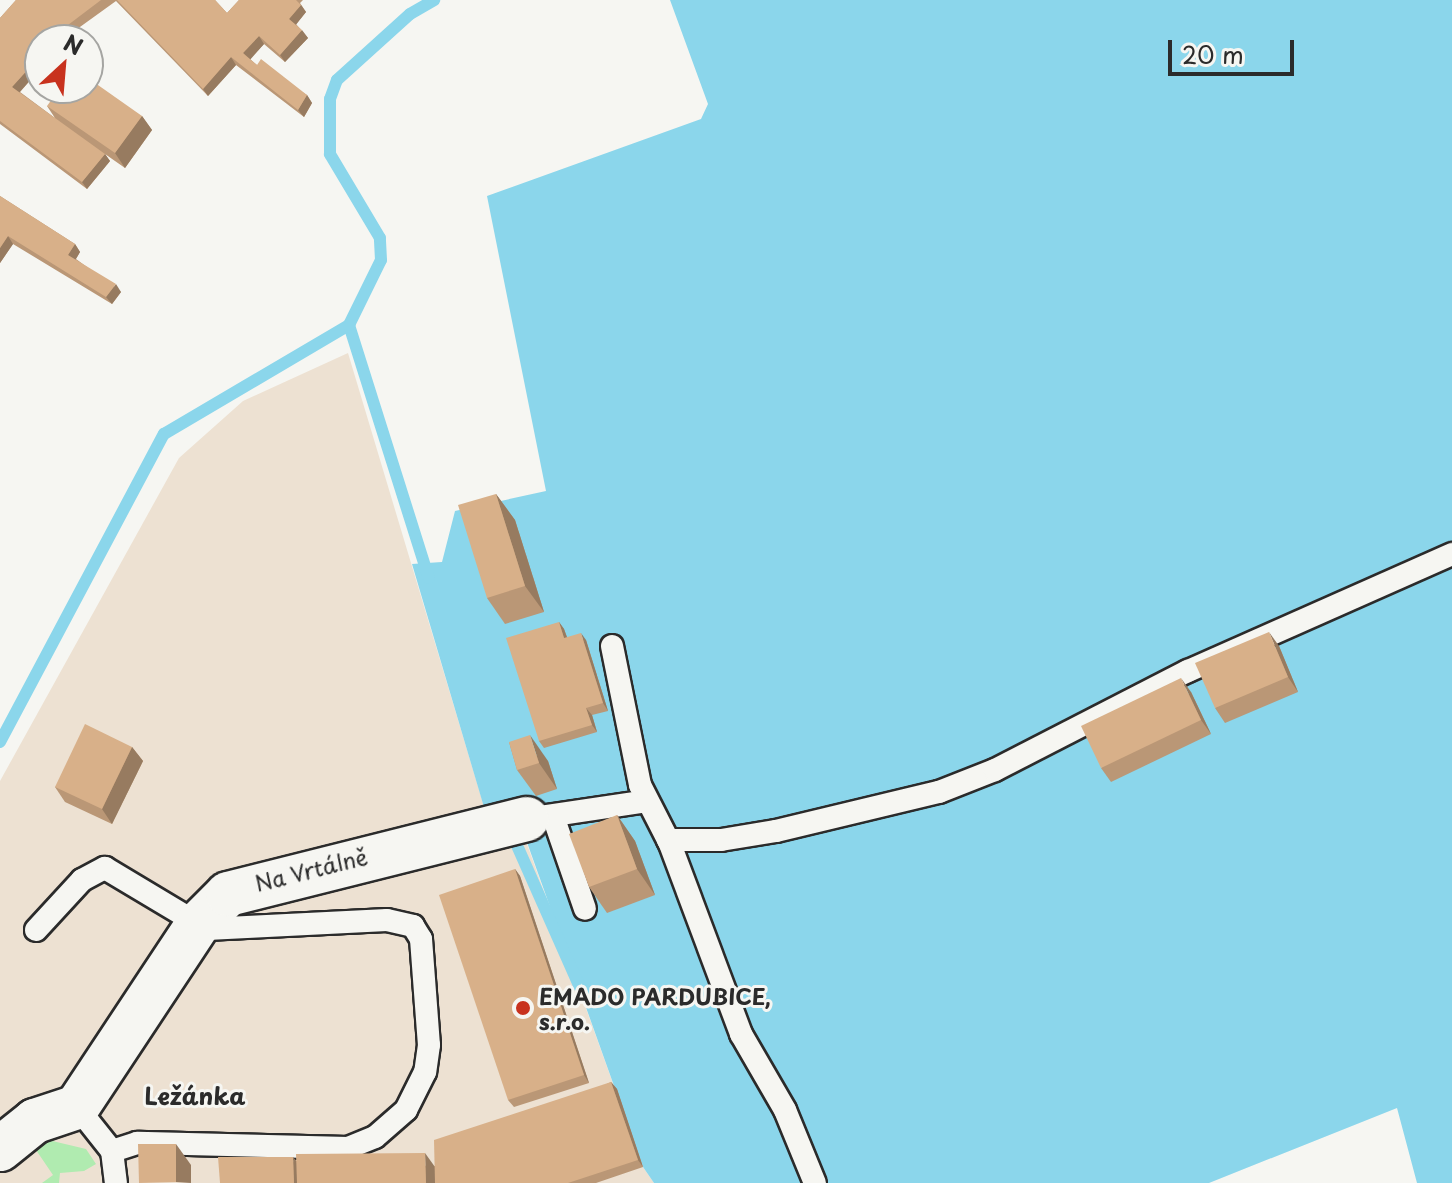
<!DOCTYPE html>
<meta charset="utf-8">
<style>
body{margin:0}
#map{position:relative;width:1452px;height:1183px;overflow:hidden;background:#f6f6f2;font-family:"Playpen Sans",sans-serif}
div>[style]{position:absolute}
.built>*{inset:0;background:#ede1d2}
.green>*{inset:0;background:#b0ebb0}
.water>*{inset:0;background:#8bd6eb}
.stream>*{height:12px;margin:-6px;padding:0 6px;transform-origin:6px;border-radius:6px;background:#8bd6eb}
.roads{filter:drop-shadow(2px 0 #2b2b2b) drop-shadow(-2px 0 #2b2b2b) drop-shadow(0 2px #2b2b2b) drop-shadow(0 -2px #2b2b2b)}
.lane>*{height:22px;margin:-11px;padding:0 11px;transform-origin:11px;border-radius:11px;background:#f6f6f2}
.street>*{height:44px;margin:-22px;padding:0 22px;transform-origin:22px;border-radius:22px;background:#f6f6f2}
.wall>*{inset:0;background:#ba9776}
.shaded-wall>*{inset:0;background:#977b60}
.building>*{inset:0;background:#d8b089}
.dots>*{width:22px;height:22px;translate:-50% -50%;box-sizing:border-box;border:4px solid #f6f6f2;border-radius:50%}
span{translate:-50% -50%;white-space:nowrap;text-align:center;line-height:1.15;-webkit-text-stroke:6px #f6f6f2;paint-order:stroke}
.street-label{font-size:22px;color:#2b2b2b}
.poi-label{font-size:22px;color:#2b2b2b;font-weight:700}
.left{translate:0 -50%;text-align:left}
.neighbourhood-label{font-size:24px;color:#2b2b2b;font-weight:700}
.north{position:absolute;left:24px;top:24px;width:80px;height:80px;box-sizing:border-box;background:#f6f6f2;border:2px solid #a5a5a2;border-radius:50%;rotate:26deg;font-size:22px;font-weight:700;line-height:32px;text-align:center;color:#2b2b2b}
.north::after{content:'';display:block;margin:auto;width:28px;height:36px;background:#c8321e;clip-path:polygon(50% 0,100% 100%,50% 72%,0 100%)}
.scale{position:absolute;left:1168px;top:40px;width:126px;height:36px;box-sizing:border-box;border:4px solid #2b2b2b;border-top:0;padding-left:10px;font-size:24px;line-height:28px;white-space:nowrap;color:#2b2b2b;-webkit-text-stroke:6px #f6f6f2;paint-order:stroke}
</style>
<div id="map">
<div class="built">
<i style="clip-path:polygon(348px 353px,486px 813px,513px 805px,643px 1167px,654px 1183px,0 1183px,0 781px,179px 458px,243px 401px)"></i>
</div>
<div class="green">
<i style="clip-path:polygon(44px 1139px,86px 1149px,96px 1164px,84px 1171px,60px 1173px,59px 1183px,42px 1183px,53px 1175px,36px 1150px)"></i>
</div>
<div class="water">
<i style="clip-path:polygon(670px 0,1452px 0,1452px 1183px,1417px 1183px,1397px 1108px,1209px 1183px,654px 1183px,643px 1167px,514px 806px,486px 814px,412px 564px,442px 562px,455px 511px,546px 491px,487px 196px,701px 119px,708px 104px)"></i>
</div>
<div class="stream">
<i style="left:349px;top:325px;width:265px;rotate:72.5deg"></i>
<i style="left:0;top:742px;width:349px;rotate:-62deg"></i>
<i style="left:164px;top:434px;width:215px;rotate:-30.5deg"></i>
<i style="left:349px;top:325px;width:72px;rotate:-63.8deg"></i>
<i style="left:381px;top:260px;width:22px;rotate:-93deg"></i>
<i style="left:380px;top:238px;width:98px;rotate:-120.8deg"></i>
<i style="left:330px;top:154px;width:55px;rotate:-90deg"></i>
<i style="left:330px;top:99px;width:20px;rotate:-70deg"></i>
<i style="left:337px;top:80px;width:98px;rotate:-42.1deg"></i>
<i style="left:410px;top:14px;width:28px;rotate:-30deg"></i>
<i style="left:511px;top:832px;width:173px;rotate:66.1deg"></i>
</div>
<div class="roads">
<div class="lane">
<i style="left:612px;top:646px;width:142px;rotate:78.6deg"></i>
<i style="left:640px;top:785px;width:66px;rotate:63deg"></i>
<i style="left:670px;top:844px;width:203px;rotate:69.5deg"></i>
<i style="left:741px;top:1034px;width:88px;rotate:59.9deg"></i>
<i style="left:785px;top:1110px;width:79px;rotate:67.7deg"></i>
<i style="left:553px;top:816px;width:98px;rotate:71deg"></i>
<i style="left:527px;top:819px;width:121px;rotate:-8.5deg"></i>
<i style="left:668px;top:840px;width:53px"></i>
<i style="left:721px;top:840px;width:56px;rotate:-9.3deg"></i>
<i style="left:776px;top:831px;width:168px;rotate:-13.5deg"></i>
<i style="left:939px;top:792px;width:60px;rotate:-21.4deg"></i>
<i style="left:995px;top:770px;width:217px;rotate:-27.2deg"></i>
<i style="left:1188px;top:671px;width:289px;rotate:-23.9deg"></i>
<i style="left:36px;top:930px;width:68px;rotate:-47.4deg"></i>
<i style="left:82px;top:880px;width:26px;rotate:-28deg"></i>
<i style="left:105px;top:868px;width:119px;rotate:30.9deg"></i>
<i style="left:207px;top:929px;width:180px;rotate:-2.9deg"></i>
<i style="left:387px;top:920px;width:27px;rotate:13deg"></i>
<i style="left:413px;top:926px;width:15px;rotate:58deg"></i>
<i style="left:421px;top:939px;width:106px;rotate:85.7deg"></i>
<i style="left:429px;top:1045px;width:27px;rotate:98deg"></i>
<i style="left:425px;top:1072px;width:42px;rotate:116.6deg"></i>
<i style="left:406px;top:1110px;width:41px;rotate:138.9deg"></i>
<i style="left:375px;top:1137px;width:29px;rotate:158deg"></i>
<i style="left:348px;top:1148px;width:211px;rotate:-178.6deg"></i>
<i style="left:137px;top:1143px;width:26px;rotate:162deg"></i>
<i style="left:77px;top:1107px;width:56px;rotate:51.5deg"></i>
<i style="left:112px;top:1151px;width:32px;rotate:83deg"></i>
</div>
<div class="street">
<i style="left:0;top:1149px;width:45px;rotate:-38.7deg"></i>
<i style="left:35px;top:1121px;width:44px;rotate:-18.4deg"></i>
<i style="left:77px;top:1107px;width:219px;rotate:-56.5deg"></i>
<i style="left:198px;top:924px;width:42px;rotate:-45deg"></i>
<i style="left:228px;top:894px;width:308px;rotate:-14.1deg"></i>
</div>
</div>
<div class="wall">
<i style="clip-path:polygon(16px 0,215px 0,227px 13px,239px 0,303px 0,300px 3px,306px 12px,296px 24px,308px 38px,285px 62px,264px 44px,250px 59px,257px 65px,307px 95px,312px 103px,304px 117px,236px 65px,208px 96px,116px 1px,73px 32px,66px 40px,40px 40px,40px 69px,20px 92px,55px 118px,47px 106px,142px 116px,152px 130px,125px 168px,105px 154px,110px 161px,87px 189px,0 124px,0 18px)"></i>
<i style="clip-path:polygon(0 196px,75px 244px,80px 252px,76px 259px,121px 292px,112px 304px,13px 244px,0 263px)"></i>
<i style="clip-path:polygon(496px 494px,515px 520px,544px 612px,505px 624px,487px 598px)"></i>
<i style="clip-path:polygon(559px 622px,564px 629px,567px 637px,586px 640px,608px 711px,592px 715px,597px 732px,544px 748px,539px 741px)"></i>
<i style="clip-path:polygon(1279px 646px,1298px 692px,1225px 723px,1215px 708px)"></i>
<i style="clip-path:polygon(1191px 692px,1211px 734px,1111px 782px,1101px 768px)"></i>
<i style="clip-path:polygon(509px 742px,548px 761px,557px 789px,536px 796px,517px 770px)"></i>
<i style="clip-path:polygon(132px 747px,143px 761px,112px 824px,65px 802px,55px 787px)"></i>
<i style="clip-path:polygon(617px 815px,635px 841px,655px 895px,607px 913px,589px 887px)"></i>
<i style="clip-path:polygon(515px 869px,520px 876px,589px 1083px,514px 1107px,508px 1100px)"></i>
<i style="clip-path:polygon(611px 1082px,617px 1089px,643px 1167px,596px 1183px,220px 1183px,296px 1161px,435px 1166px)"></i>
</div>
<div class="shaded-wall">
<i style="clip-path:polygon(301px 5px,306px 12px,295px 26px,289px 19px)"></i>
<i style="clip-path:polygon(68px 25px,73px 32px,66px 40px,54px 40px)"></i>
<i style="clip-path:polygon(302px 30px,308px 38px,285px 62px,280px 55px)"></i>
<i style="clip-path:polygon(259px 36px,264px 44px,249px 61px,243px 53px)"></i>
<i style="clip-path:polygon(40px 56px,40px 69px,18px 94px,12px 87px)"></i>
<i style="clip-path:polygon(231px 57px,236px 65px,208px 96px,203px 89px)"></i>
<i style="clip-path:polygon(307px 95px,312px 103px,304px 117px,298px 110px)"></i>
<i style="clip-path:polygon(142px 116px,152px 130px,125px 168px,115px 153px)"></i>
<i style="clip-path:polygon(105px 154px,110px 161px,87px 189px,82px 182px)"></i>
<i style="clip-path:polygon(8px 236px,13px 244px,0 263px,0 248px)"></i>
<i style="clip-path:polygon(75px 244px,80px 252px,74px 262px,68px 255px)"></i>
<i style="clip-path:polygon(116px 284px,121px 292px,112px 304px,106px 297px)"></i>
<i style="clip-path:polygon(496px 494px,515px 520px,544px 612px,525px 586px)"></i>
<i style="clip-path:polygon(559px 622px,564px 629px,570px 646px,564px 638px)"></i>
<i style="clip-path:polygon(1269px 632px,1279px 646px,1298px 692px,1288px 677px)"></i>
<i style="clip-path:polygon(581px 633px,586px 640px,608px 711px,603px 703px)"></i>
<i style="clip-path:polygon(1181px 678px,1191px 692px,1211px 734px,1201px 720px)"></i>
<i style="clip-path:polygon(586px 708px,592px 715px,597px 732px,592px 725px)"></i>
<i style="clip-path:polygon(530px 735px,548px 761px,557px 789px,539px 763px)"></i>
<i style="clip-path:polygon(132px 747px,143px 761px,112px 824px,102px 809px)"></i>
<i style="clip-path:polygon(617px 815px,635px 841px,655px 895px,637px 869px)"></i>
<i style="clip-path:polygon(515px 869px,520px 876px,589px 1083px,584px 1075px)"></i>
<i style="clip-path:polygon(611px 1082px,617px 1089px,643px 1167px,638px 1160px)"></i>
<i style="clip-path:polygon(176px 1144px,191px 1165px,191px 1183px,176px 1182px)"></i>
<i style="clip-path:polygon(425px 1153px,440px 1174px,440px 1183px,426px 1183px)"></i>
<i style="clip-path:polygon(293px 1157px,299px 1164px,299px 1183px,294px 1183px)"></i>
</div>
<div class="building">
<i style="clip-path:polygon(16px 0,101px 0,68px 25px,54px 40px,40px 40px,40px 56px,12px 87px,105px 154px,82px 182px,0 121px,0 18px)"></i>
<i style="clip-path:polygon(117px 0,215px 0,227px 13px,239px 0,296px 0,301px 5px,289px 19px,302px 30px,280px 55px,259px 36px,243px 53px,257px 65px,261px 59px,307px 95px,298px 110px,231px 57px,203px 89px)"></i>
<i style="clip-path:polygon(88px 78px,142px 116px,115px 153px,47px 106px,60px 88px,88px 88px)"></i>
<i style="clip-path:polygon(0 196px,75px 244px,68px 255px,116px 284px,106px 297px,8px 236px,0 248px)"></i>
<i style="clip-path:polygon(496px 494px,525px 586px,487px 598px,458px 505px)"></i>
<i style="clip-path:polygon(559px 622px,564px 638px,581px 633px,603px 703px,586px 708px,592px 725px,539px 741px,506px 638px)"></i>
<i style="clip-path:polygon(1269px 632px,1288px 677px,1215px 708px,1195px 663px)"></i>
<i style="clip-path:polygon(1181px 678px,1201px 720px,1101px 768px,1081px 726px)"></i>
<i style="clip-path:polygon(85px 724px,132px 747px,102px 809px,55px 787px)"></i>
<i style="clip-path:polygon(530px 735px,539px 763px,517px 770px,509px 742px)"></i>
<i style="clip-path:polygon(617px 815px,637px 869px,589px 887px,569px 834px)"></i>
<i style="clip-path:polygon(515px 869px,584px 1075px,508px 1100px,439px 895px)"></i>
<i style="clip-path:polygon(611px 1082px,638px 1160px,568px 1183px,435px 1183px,434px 1140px)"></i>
<i style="clip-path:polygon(138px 1144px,176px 1144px,176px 1182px,139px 1183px)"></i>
<i style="clip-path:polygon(425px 1153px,426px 1183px,297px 1183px,296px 1154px)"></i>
<i style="clip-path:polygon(218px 1157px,293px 1157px,294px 1183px,220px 1183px)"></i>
</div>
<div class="dots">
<i style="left:523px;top:1008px;background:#c8321e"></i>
</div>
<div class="street-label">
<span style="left:311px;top:869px;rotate:-14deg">Na Vrtálně</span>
</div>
<div class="poi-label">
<span class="left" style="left:539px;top:1008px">EMADO PARDUBICE,<br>s.r.o.</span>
</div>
<div class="neighbourhood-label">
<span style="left:195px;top:1096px">Ležánka</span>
</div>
<div class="north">N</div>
<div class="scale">20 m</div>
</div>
